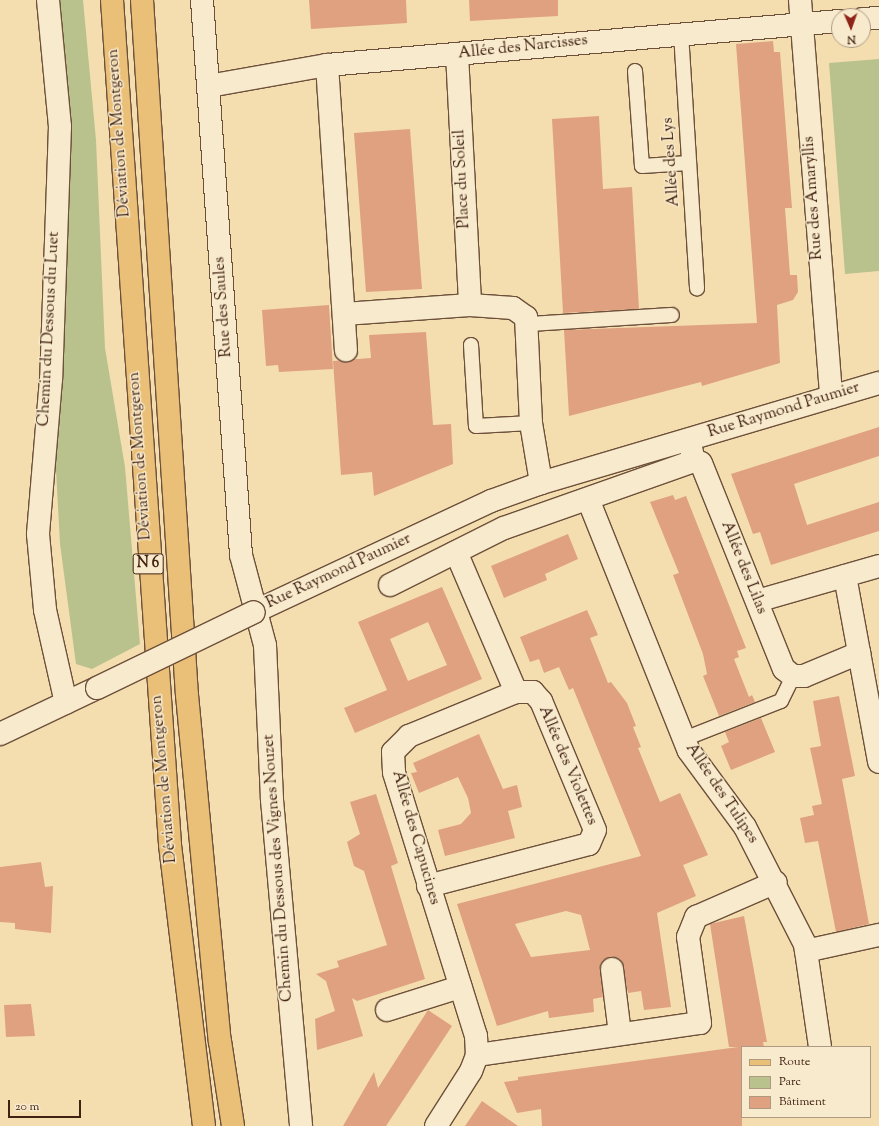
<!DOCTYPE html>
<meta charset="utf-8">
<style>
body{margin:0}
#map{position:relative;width:879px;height:1126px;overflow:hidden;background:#f4deb0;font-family:"Sorts Mill Goudy",serif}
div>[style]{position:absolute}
.green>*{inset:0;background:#b9c28d}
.building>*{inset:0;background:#dfa180}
.roads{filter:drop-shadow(1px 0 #6d503a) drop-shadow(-1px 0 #6d503a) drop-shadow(0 1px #6d503a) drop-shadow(0 -1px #6d503a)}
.lane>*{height:14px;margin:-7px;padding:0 7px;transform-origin:7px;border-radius:7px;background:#f8eacc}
.street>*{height:22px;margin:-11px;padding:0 11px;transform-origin:11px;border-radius:11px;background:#f8eacc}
.primary>*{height:22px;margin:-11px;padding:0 11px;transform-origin:11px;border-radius:11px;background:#eabf78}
.bridges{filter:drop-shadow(1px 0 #6d503a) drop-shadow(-1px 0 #6d503a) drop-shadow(0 1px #6d503a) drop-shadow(0 -1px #6d503a)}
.street-bridge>*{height:22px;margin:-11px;padding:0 11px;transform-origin:11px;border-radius:11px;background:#f8eacc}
span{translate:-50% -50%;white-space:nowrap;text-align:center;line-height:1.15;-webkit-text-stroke:3px #f8eacc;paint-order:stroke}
.shield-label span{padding:1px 3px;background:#f8eacc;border:1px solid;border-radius:3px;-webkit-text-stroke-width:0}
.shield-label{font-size:15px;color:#402112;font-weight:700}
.street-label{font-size:16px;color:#402112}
.legend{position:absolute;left:741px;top:1046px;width:130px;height:72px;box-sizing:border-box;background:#f8eacc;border:1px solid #ae9a82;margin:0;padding:5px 7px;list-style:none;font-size:12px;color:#402112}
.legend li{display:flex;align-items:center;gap:8px;height:20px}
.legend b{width:20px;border:1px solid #ae9a82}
.north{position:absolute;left:831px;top:8px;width:40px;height:40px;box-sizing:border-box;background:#f8eacc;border:1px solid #ae9a82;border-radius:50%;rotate:178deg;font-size:11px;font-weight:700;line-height:16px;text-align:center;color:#402112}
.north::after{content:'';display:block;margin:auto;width:14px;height:18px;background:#8f2418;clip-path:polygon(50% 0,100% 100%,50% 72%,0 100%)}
.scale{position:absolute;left:8px;top:1100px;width:73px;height:18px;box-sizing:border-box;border:2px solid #402112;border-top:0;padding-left:5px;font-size:12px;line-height:14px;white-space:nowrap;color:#402112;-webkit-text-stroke:3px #f8eacc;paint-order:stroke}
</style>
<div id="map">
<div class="green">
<i style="clip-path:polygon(58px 0,83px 0,96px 140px,105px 348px,125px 467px,140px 644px,92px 669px,76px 664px,60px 544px,55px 451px)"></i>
<i style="clip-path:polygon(879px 59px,879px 271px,845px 274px,829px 63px)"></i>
</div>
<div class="building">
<i style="clip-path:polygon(309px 0,406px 0,407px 23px,311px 29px)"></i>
<i style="clip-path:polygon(469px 0,558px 0,558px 16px,470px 21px)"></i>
<i style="clip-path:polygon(773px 41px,774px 52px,780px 52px,792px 208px,785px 208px,790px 275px,797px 275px,798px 292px,793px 300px,777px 305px,780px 363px,702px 386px,701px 382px,569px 416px,564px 330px,757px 323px,736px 44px)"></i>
<i style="clip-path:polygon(599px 116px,603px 189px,632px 187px,639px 309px,563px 313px,552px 119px)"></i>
<i style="clip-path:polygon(410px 129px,422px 289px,366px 292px,354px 133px)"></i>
<i style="clip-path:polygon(329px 305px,333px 369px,279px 372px,278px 365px,266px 366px,262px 310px)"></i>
<i style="clip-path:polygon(426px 332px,433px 425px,451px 424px,453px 464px,374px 496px,372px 472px,341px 475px,333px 361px,371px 358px,369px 335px)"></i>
<i style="clip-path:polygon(879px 427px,879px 456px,794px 484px,807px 525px,879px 502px,879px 531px,771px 565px,760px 532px,753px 534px,731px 474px)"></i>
<i style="clip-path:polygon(673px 495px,675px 500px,686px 496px,746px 648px,737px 651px,739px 657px,734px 659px,749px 697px,752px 695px,755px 702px,719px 716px,703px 676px,707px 674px,703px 654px,673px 575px,679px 573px,650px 502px)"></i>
<i style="clip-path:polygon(568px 534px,578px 559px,545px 574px,547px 580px,504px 598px,491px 566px)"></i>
<i style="clip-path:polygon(evenodd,442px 587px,482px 679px,355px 733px,344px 708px,387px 690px,358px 622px,442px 587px,428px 622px,447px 665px,408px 681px,390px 639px,428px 622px)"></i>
<i style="clip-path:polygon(evenodd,587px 610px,598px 635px,590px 638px,608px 683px,611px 682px,627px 703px,636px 726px,633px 727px,641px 747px,638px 748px,660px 802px,680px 793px,708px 855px,683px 865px,696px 896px,657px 913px,671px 1007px,644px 1010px,641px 991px,628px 993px,622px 962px,611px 957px,600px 964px,603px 997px,593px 999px,594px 1012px,549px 1018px,548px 1011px,497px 1026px,457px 904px,641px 856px,573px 688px,569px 690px,559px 667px,544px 673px,539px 659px,530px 662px,520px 637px,587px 610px,566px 911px,581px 915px,590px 950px,531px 957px,515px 924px,566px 911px)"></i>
<i style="clip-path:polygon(839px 696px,855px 776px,842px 779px,869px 924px,836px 932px,818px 841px,805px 843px,800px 818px,814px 815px,812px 806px,822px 804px,810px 748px,821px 746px,813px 701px)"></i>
<i style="clip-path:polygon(761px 718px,775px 752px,731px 770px,721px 746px,729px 742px,725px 732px)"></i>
<i style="clip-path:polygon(479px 734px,503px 789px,517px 785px,522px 807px,508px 811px,515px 838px,445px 856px,438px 830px,461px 824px,471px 813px,468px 798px,458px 777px,419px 793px,411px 773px,417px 772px,413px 763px)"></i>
<i style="clip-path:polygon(376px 794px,398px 863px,391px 866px,425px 979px,357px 1001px,352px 998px,363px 1036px,317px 1050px,315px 1019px,335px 1011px,326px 981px,316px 974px,339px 967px,337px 961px,387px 945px,364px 871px,354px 866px,347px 842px,360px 834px,350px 802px)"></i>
<i style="clip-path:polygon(41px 862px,45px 887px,53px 886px,51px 933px,15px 929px,15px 923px,0 922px,0 867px)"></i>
<i style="clip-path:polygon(744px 916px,767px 1042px,763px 1042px,764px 1047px,742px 1047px,742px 1126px,542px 1126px,541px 1109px,517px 1113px,504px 1082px,518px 1080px,518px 1077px,738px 1047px,729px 1047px,710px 924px)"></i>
<i style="clip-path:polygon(31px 1004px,35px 1036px,6px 1037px,4px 1005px)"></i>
<i style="clip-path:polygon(428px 1010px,452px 1026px,386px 1126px,343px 1126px,374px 1072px,378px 1088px)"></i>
<i style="clip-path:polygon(482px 1101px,518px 1126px,465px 1126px)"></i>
</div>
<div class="roads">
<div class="lane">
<i style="left:681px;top:33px;width:256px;rotate:86.4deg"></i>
<i style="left:635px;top:71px;width:95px;rotate:85.8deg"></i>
<i style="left:642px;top:166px;width:47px;rotate:-3.7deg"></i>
<i style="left:529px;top:324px;width:143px;rotate:-3.6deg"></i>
<i style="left:471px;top:345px;width:81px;rotate:86.5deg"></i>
<i style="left:476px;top:426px;width:55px;rotate:-3.1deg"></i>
<i style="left:684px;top:739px;width:104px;rotate:-21.4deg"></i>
<i style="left:781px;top:701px;width:28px;rotate:-64deg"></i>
</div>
<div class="street">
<i style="left:48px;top:0;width:127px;rotate:84.6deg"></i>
<i style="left:60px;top:126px;width:253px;rotate:92deg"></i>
<i style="left:51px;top:379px;width:156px;rotate:94.8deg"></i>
<i style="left:38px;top:534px;width:76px;rotate:84.7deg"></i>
<i style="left:45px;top:610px;width:95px;rotate:77.3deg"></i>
<i style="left:202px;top:0;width:556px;rotate:85.98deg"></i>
<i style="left:241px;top:555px;width:93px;rotate:75.1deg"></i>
<i style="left:265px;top:645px;width:155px;rotate:87.4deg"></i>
<i style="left:272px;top:800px;width:327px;rotate:84.9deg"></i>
<i style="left:800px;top:0;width:398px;rotate:85.5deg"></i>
<i style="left:863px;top:19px;width:16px;rotate:-4deg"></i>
<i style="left:457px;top:54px;width:251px;rotate:87deg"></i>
<i style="left:327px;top:65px;width:286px;rotate:86.2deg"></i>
<i style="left:209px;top:86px;width:120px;rotate:-10.1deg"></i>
<i style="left:327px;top:65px;width:514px;rotate:-4.91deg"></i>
<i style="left:344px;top:314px;width:126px;rotate:-4.1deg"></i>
<i style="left:470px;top:305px;width:43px;rotate:4deg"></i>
<i style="left:513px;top:308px;width:16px;rotate:35deg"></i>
<i style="left:526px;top:317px;width:106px;rotate:87.3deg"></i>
<i style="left:531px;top:423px;width:61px;rotate:80.5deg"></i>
<i style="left:694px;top:461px;width:7px;rotate:16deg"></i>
<i style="left:701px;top:463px;width:222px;rotate:68.1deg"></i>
<i style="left:784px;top:669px;width:11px;rotate:38deg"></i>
<i style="left:793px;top:676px;width:11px"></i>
<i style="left:804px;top:676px;width:60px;rotate:-22.7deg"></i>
<i style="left:588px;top:499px;width:271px;rotate:68.2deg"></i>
<i style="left:689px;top:751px;width:94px;rotate:53.6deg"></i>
<i style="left:745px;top:827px;width:131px;rotate:62.9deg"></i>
<i style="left:805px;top:944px;width:104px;rotate:81.7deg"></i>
<i style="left:845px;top:576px;width:189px;rotate:79.6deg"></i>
<i style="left:390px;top:585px;width:127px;rotate:-26.6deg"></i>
<i style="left:504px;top:528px;width:201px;rotate:-19.4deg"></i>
<i style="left:694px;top:461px;width:22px;rotate:-103deg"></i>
<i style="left:757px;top:601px;width:127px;rotate:-16deg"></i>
<i style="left:254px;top:612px;width:262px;rotate:-25.1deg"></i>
<i style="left:491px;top:501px;width:53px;rotate:-19.8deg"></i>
<i style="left:541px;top:483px;width:352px;rotate:-16.5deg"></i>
<i style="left:0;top:734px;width:107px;rotate:-25.4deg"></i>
<i style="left:428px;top:886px;width:166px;rotate:-14.6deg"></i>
<i style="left:589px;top:844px;width:15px;rotate:-67deg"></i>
<i style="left:595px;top:830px;width:140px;rotate:-112.7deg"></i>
<i style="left:541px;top:701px;width:12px;rotate:-132deg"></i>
<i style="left:533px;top:692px;width:17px;rotate:180deg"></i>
<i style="left:516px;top:692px;width:152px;rotate:-113.2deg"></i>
<i style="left:806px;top:951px;width:75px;rotate:-12.4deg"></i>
<i style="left:612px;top:969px;width:65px;rotate:83deg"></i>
<i style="left:387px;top:1010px;width:77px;rotate:-17.5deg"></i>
<i style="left:477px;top:1055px;width:225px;rotate:-8.2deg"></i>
<i style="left:700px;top:1023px;width:87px;rotate:-97.9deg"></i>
<i style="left:688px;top:937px;width:22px;rotate:-68deg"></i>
<i style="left:696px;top:917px;width:87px;rotate:-23.6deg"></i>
<i style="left:436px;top:1126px;width:65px;rotate:-57.5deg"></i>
<i style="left:471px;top:1071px;width:17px;rotate:-69deg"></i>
<i style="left:477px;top:1055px;width:19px;rotate:-93deg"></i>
<i style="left:476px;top:1036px;width:276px;rotate:-107.3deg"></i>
<i style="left:394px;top:772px;width:20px;rotate:-93deg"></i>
<i style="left:393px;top:752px;width:23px;rotate:-45deg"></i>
<i style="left:409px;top:736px;width:116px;rotate:-22.4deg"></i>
</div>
<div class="primary">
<i style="left:112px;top:0;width:847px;rotate:86.07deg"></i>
<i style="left:170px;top:845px;width:283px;rotate:83.1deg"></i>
<i style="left:142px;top:0;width:696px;rotate:86.3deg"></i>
<i style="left:187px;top:695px;width:348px;rotate:84.6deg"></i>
<i style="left:220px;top:1041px;width:86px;rotate:81.3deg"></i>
</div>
</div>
<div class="bridges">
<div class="street-bridge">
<i style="left:97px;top:688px;width:174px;rotate:-25.8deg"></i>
</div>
</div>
<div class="shield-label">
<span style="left:148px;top:564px">N 6</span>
</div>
<div class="street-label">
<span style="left:523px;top:48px;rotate:-6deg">Allée des Narcisses</span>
<span style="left:120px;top:133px;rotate:-94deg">Déviation de Montgeron</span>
<span style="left:672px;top:162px;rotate:-94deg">Allée des Lys</span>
<span style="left:463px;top:179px;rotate:-93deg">Place du Soleil</span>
<span style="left:814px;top:198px;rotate:-94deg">Rue des Amaryllis</span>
<span style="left:224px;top:307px;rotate:-94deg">Rue des Saules</span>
<span style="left:50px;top:329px;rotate:-87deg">Chemin du Dessous du Luet</span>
<span style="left:784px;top:411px;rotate:-17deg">Rue Raymond Paumier</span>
<span style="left:141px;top:456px;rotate:-94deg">Déviation de Montgeron</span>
<span style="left:743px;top:568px;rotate:68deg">Allée des Lilas</span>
<span style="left:339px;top:572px;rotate:-25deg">Rue Raymond Paumier</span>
<span style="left:567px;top:766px;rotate:67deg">Allée des Violettes</span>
<span style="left:165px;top:779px;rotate:-95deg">Déviation de Montgeron</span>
<span style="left:721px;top:794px;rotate:56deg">Allée des Tulipes</span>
<span style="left:415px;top:838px;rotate:74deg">Allée des Capucines</span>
<span style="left:279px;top:868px;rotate:-94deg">Chemin du Dessous des Vignes Nouzet</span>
</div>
<ul class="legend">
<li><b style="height:5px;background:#eabf78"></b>Route</li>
<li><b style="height:11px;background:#b9c28d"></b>Parc</li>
<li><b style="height:11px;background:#dfa180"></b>Bâtiment</li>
</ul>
<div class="north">N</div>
<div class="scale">20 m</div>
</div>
